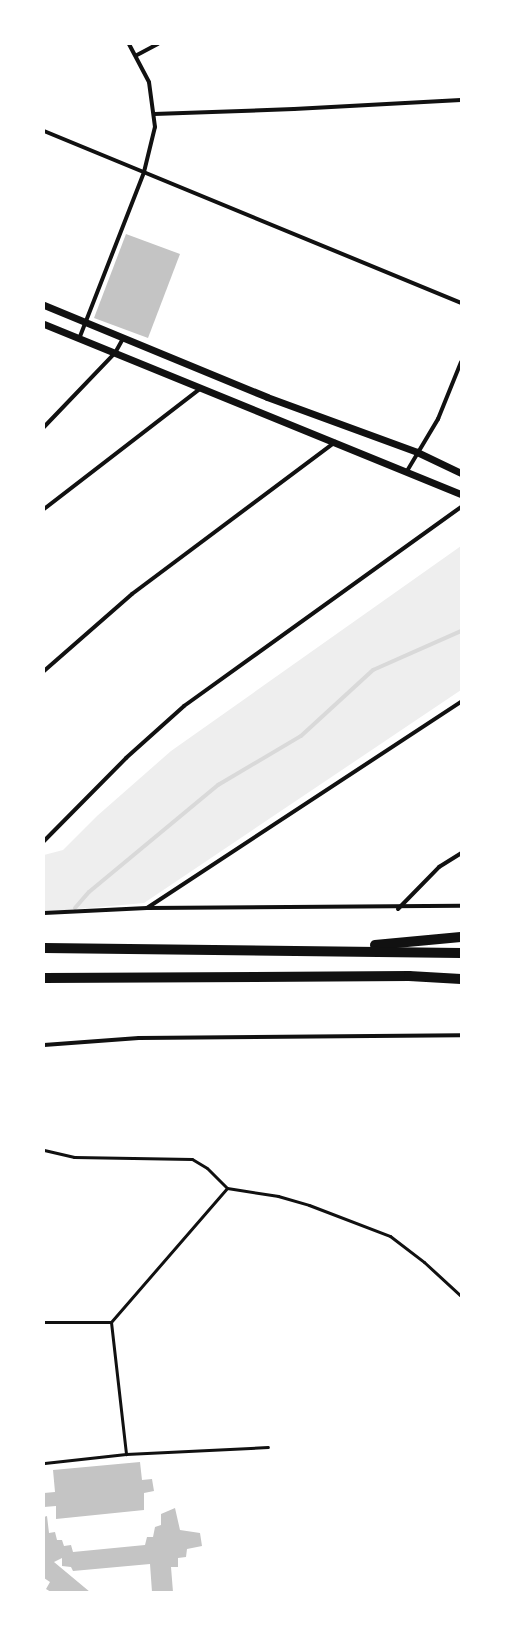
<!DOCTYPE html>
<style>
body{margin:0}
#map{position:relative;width:505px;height:1636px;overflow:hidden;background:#fff;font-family:Bitter,serif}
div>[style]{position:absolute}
.green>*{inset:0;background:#eee}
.stream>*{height:4px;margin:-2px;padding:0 2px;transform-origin:2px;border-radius:2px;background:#d9d9d9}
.building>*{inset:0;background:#c4c4c4}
.service>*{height:3px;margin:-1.5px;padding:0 1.5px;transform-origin:1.5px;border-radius:1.5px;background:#111}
.minor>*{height:4px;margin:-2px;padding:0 2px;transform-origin:2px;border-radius:2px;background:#111}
.tertiary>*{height:7px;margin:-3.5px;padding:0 3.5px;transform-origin:3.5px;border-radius:3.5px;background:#111}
.motorway>*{height:10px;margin:-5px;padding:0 5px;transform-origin:5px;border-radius:5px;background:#111}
span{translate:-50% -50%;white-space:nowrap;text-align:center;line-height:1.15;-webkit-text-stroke:4px #fff;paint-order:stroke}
.frame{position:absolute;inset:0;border:45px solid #fff;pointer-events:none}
</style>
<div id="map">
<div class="green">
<i style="clip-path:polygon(461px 546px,461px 690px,144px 903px,44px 912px,44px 855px,63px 850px,97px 816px,171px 751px)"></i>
</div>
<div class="stream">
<i style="left:75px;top:908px;width:21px;rotate:-49deg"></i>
<i style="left:89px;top:892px;width:168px;rotate:-39.7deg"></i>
<i style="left:218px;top:785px;width:96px;rotate:-30.6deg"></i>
<i style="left:301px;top:736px;width:98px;rotate:-42.5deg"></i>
<i style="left:373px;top:670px;width:96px;rotate:-23.9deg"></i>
</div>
<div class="building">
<i style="clip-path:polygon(126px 234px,180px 254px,148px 338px,94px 318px)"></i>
<i style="clip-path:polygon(140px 1462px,142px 1480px,152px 1479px,154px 1491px,144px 1493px,144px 1510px,56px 1519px,56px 1506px,44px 1507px,44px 1493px,55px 1492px,53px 1470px)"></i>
<i style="clip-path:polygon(175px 1508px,180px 1530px,200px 1533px,202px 1546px,187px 1549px,186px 1557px,178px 1558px,178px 1567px,171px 1567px,173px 1592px,152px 1592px,150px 1564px,73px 1571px,71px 1567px,62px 1566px,62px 1558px,54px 1562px,90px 1592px,51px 1592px,46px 1589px,50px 1582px,44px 1578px,44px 1517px,47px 1516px,49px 1533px,55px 1532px,57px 1540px,62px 1540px,64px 1546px,71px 1545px,73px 1552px,145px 1545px,147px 1537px,153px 1537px,155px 1527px,161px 1525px,161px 1514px)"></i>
</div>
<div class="service">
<i style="left:44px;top:1150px;width:31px;rotate:13deg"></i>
<i style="left:74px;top:1157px;width:118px;rotate:1deg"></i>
<i style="left:192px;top:1159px;width:17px;rotate:31deg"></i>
<i style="left:207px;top:1168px;width:28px;rotate:45deg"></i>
<i style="left:44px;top:1322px;width:67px"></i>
<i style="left:111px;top:1322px;width:133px;rotate:83.5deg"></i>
<i style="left:126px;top:1454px;width:82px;rotate:173.7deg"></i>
<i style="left:111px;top:1322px;width:177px;rotate:-49.1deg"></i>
<i style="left:227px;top:1188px;width:52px;rotate:8.9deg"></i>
<i style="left:278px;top:1196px;width:32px;rotate:16deg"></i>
<i style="left:309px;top:1205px;width:87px;rotate:20.9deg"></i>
<i style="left:390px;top:1236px;width:43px;rotate:37.4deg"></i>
<i style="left:424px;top:1262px;width:50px;rotate:42.6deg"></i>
<i style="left:126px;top:1454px;width:142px;rotate:-2.8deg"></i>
</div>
<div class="minor">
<i style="left:137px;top:55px;width:24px;rotate:-28deg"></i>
<i style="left:154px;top:114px;width:140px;rotate:-2deg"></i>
<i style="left:294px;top:109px;width:167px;rotate:-3.1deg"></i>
<i style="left:44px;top:131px;width:451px;rotate:22.4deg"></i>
<i style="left:79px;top:339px;width:179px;rotate:-68.7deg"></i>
<i style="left:144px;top:172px;width:46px;rotate:-76.3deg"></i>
<i style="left:155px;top:127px;width:45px;rotate:-97.6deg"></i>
<i style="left:149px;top:82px;width:43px;rotate:-117.8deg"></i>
<i style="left:44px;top:427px;width:103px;rotate:-46.2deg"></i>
<i style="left:115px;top:353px;width:18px;rotate:-61deg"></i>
<i style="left:407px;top:471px;width:61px;rotate:-59.2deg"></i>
<i style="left:438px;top:419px;width:61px;rotate:-68deg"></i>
<i style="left:44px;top:509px;width:198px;rotate:-37.6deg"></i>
<i style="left:44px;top:671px;width:117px;rotate:-41.2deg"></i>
<i style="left:132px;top:594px;width:254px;rotate:-36.8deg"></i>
<i style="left:44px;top:841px;width:117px;rotate:-45.3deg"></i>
<i style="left:126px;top:758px;width:78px;rotate:-41.9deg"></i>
<i style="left:184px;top:706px;width:341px;rotate:-35.7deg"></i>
<i style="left:147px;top:908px;width:376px;rotate:-33.3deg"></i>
<i style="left:398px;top:909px;width:59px;rotate:-45.7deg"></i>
<i style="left:439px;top:867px;width:26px;rotate:-32deg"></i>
<i style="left:44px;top:913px;width:103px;rotate:-2.8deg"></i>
<i style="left:147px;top:908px;width:314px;rotate:-0.4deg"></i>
<i style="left:44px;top:1045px;width:95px;rotate:-4.2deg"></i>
<i style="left:139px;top:1038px;width:322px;rotate:-0.5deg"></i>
</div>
<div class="tertiary">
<i style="left:44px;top:305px;width:241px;rotate:22.4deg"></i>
<i style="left:267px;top:397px;width:160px;rotate:20.1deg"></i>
<i style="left:417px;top:452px;width:49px;rotate:25.5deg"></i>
<i style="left:44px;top:324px;width:450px;rotate:22.2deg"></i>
</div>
<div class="motorway">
<i style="left:375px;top:945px;width:86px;rotate:-5.3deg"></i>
<i style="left:44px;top:948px;width:417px;rotate:0.7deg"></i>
<i style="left:44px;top:978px;width:365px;rotate:-0.3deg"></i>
<i style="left:409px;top:976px;width:52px;rotate:3.3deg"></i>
</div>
<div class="frame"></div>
</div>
